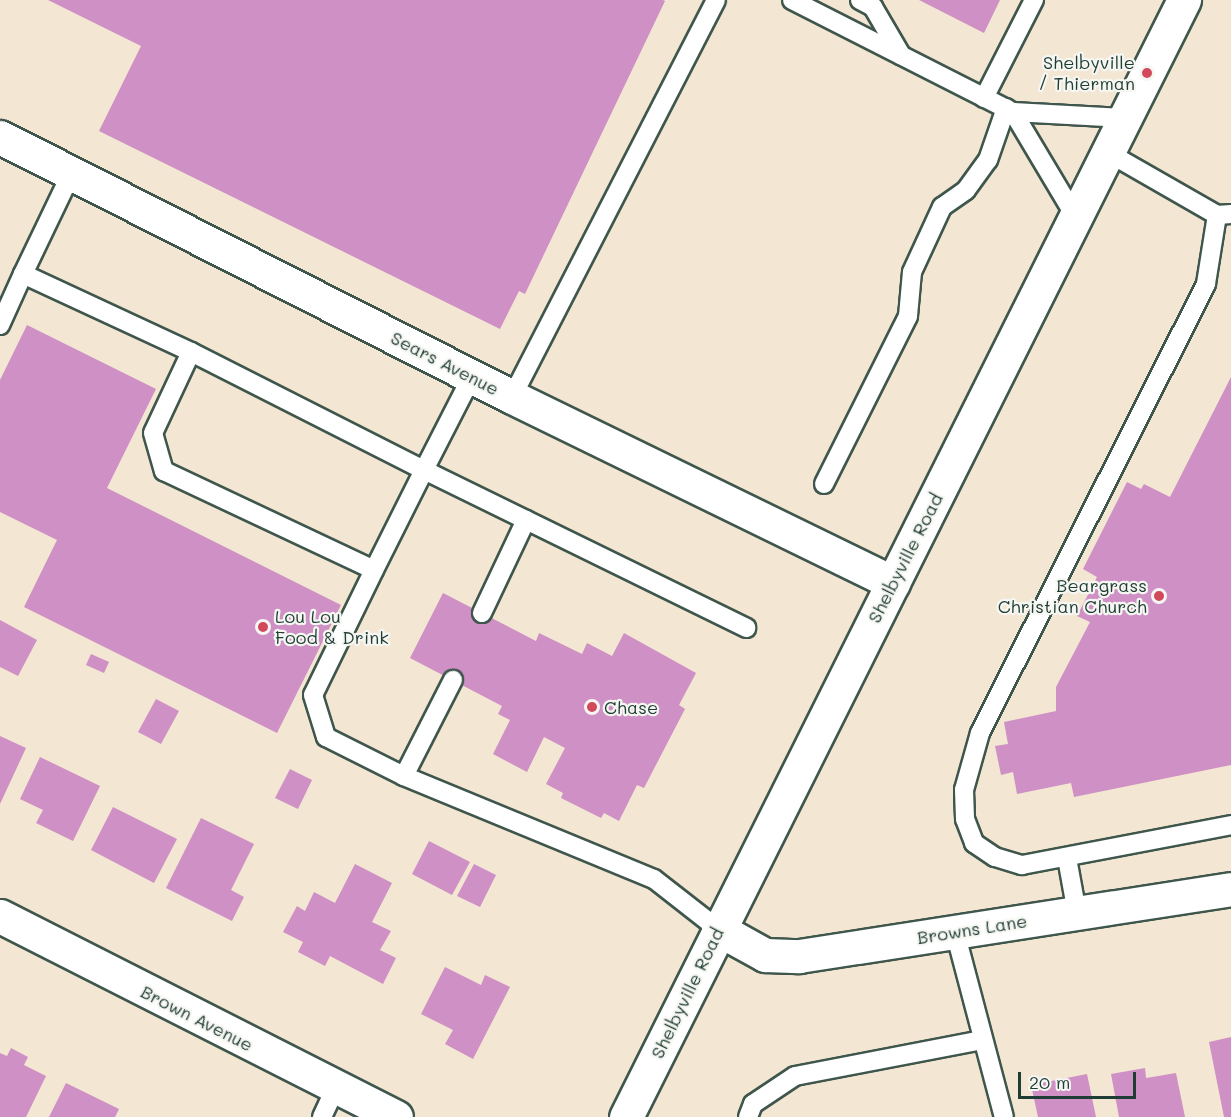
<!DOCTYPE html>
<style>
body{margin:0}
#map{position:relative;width:1231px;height:1117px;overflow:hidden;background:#f3e6d2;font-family:Mali,sans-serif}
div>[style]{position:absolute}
.building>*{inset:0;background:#ce90c5}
.roads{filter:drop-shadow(2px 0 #3f564c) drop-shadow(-2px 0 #3f564c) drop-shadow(0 2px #3f564c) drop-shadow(0 -2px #3f564c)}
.service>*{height:18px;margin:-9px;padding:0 9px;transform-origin:9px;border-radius:9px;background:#fff}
.minor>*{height:33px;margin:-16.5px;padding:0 16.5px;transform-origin:16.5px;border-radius:16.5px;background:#fff}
.primary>*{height:33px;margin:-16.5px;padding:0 16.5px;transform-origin:16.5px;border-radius:16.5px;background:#fff}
.dots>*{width:16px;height:16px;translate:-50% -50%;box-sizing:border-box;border:3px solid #f6f6f2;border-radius:50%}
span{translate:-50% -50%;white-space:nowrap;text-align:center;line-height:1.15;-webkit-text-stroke:4.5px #f6f6f2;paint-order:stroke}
.poi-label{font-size:18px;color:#1f3d34}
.right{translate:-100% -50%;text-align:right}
.left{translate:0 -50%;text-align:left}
.street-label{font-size:18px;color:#1f3d34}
.scale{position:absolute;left:1018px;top:1072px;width:118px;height:27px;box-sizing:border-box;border:3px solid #1f3d34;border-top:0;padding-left:8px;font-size:18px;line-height:21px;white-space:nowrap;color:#1f3d34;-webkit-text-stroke:4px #f6f6f2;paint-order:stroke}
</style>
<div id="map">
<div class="building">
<i style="clip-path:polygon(48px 0,663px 0,665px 1px,525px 294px,519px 291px,500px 329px,99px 131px,141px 46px)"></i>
<i style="clip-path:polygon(919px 0,1000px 0,984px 33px)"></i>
<i style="clip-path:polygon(27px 325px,156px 389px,107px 488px,341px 605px,277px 733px,24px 607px,57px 540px,0 512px,0 380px)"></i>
<i style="clip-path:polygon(1231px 377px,1231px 765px,1074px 797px,1071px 783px,1017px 794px,1013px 772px,1001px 775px,995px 746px,1008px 744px,1004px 722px,1056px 711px,1056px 687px,1090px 622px,1077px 616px,1097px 577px,1083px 569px,1127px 482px,1141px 489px,1144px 484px,1170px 497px)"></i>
<i style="clip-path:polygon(443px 593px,536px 641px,539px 633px,582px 654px,587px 643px,612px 656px,624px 633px,696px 673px,679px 705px,685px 709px,644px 788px,637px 785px,619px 821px,604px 813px,601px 818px,561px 798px,563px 793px,546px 784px,565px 748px,544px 737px,527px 772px,493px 754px,510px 720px,498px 714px,502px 706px,410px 658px)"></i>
<i style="clip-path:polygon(0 620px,37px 640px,18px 676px,0 667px)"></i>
<i style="clip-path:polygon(91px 654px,109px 662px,104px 673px,86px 665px)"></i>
<i style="clip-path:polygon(156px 699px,179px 711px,161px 744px,138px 732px)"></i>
<i style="clip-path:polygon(0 736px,26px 748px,0 804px)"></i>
<i style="clip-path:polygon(40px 757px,100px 786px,73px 841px,36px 823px,43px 810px,20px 799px)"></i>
<i style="clip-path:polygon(290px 769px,312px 780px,298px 809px,275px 798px)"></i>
<i style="clip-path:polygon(113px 807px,177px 839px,154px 883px,91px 850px)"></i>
<i style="clip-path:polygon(201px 818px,254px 844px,231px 890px,244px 897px,232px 921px,166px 888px)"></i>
<i style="clip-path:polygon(429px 841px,470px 862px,452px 895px,412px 874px)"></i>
<i style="clip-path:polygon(355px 864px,392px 883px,372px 922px,391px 931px,380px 950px,396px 958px,383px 984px,330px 956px,325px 966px,298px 952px,303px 942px,283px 932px,297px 906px,305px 911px,314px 892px,335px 903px)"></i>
<i style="clip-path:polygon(474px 864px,496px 875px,480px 907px,457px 896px)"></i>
<i style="clip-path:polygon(445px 967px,481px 985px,485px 975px,510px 987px,473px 1059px,445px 1044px,453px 1030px,421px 1014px)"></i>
<i style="clip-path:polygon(1231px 1037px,1231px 1117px,1224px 1117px,1209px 1042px)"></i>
<i style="clip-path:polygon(11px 1048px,28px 1057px,24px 1065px,46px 1076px,26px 1117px,0 1117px,0 1053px,7px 1056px)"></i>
<i style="clip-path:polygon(1145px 1068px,1146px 1078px,1176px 1073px,1185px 1117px,1119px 1117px,1111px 1074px)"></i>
<i style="clip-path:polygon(1087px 1074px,1096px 1117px,1038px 1117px,1031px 1085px)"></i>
<i style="clip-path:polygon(66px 1083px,119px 1109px,115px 1117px,49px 1117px)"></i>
</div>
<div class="roads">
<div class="service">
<i style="left:792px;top:0;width:248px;rotate:26.9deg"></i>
<i style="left:1013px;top:112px;width:111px;rotate:3.1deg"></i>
<i style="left:860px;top:0;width:15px;rotate:28deg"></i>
<i style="left:873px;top:7px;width:56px;rotate:59.7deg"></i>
<i style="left:984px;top:98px;width:110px;rotate:-63deg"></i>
<i style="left:1013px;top:112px;width:121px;rotate:59.2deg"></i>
<i style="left:1107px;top:152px;width:127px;rotate:29.8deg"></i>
<i style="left:1217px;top:215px;width:14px;rotate:-4deg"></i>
<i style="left:71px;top:174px;width:111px;rotate:115.6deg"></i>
<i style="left:23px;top:274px;width:185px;rotate:24.9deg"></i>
<i style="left:191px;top:352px;width:89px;rotate:115.1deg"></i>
<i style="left:153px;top:433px;width:40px;rotate:74deg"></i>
<i style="left:164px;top:471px;width:232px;rotate:25.2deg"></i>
<i style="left:374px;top:570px;width:139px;rotate:116deg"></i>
<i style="left:313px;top:695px;width:44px;rotate:72.8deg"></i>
<i style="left:326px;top:737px;width:87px;rotate:26.6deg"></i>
<i style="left:404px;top:776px;width:270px;rotate:22.4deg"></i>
<i style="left:654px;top:879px;width:81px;rotate:38deg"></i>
<i style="left:1217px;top:215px;width:70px;rotate:99.1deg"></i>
<i style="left:1206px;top:284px;width:503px;rotate:116.72deg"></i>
<i style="left:980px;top:733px;width:59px;rotate:105.7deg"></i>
<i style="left:964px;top:790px;width:29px;rotate:88deg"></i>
<i style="left:965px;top:819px;width:26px;rotate:69deg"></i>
<i style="left:974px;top:843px;width:25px;rotate:34deg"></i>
<i style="left:995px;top:857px;width:28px;rotate:17deg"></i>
<i style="left:1022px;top:865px;width:213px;rotate:-10.8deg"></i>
<i style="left:0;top:325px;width:56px;rotate:-65.7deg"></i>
<i style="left:191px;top:352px;width:261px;rotate:26.9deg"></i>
<i style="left:424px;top:470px;width:106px;rotate:-62.9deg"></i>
<i style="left:512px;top:397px;width:446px;rotate:-62.8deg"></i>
<i style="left:824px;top:484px;width:188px;rotate:-63.4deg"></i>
<i style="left:908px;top:316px;width:44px;rotate:-84.8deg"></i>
<i style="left:912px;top:272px;width:72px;rotate:-65.2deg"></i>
<i style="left:942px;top:207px;width:29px;rotate:-35deg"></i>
<i style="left:966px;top:190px;width:37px;rotate:-54deg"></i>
<i style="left:988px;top:160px;width:55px;rotate:-70.9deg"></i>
<i style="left:374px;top:570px;width:112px;rotate:-63.4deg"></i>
<i style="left:424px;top:470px;width:359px;rotate:26.1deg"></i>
<i style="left:482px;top:613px;width:103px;rotate:-64.7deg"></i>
<i style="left:404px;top:776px;width:108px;rotate:-63deg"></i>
<i style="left:1067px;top:858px;width:56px;rotate:79.7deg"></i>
<i style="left:955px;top:932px;width:191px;rotate:75.2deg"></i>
<i style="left:322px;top:1117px;width:33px;rotate:-65deg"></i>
<i style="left:748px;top:1117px;width:14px;rotate:-69deg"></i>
<i style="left:753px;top:1104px;width:50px;rotate:-33.7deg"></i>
<i style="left:795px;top:1076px;width:190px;rotate:-10.9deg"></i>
</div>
<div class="minor">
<i style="left:0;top:137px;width:574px;rotate:26.92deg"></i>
<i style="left:512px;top:397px;width:424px;rotate:26deg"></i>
<i style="left:0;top:916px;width:444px;rotate:26.9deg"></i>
<i style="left:718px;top:929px;width:54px;rotate:29deg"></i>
<i style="left:765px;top:955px;width:34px;rotate:2deg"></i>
<i style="left:799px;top:956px;width:437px;rotate:-8.8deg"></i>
</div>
<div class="primary">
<i style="left:626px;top:1117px;width:1249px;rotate:-63.46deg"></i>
</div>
</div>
<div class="dots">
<i style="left:1147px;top:73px;background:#d1495b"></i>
<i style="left:1159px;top:596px;background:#d1495b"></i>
<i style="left:263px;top:627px;background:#d1495b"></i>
<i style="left:592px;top:707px;background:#d1495b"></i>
</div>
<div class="poi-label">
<span class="right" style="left:1135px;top:73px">Shelbyville<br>/ Thierman</span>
<span class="right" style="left:1147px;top:596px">Beargrass<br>Christian Church</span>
<span class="left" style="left:275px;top:627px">Lou Lou<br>Food &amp; Drink</span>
<span class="left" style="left:604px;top:707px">Chase</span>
</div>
<div class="street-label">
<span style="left:445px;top:363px;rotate:27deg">Sears Avenue</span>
<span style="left:905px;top:558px;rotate:-63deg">Shelbyville Road</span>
<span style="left:972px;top:929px;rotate:-9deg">Browns Lane</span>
<span style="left:687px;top:993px;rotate:-64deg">Shelbyville Road</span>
<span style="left:197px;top:1018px;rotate:27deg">Brown Avenue</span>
</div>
<div class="scale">20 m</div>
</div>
